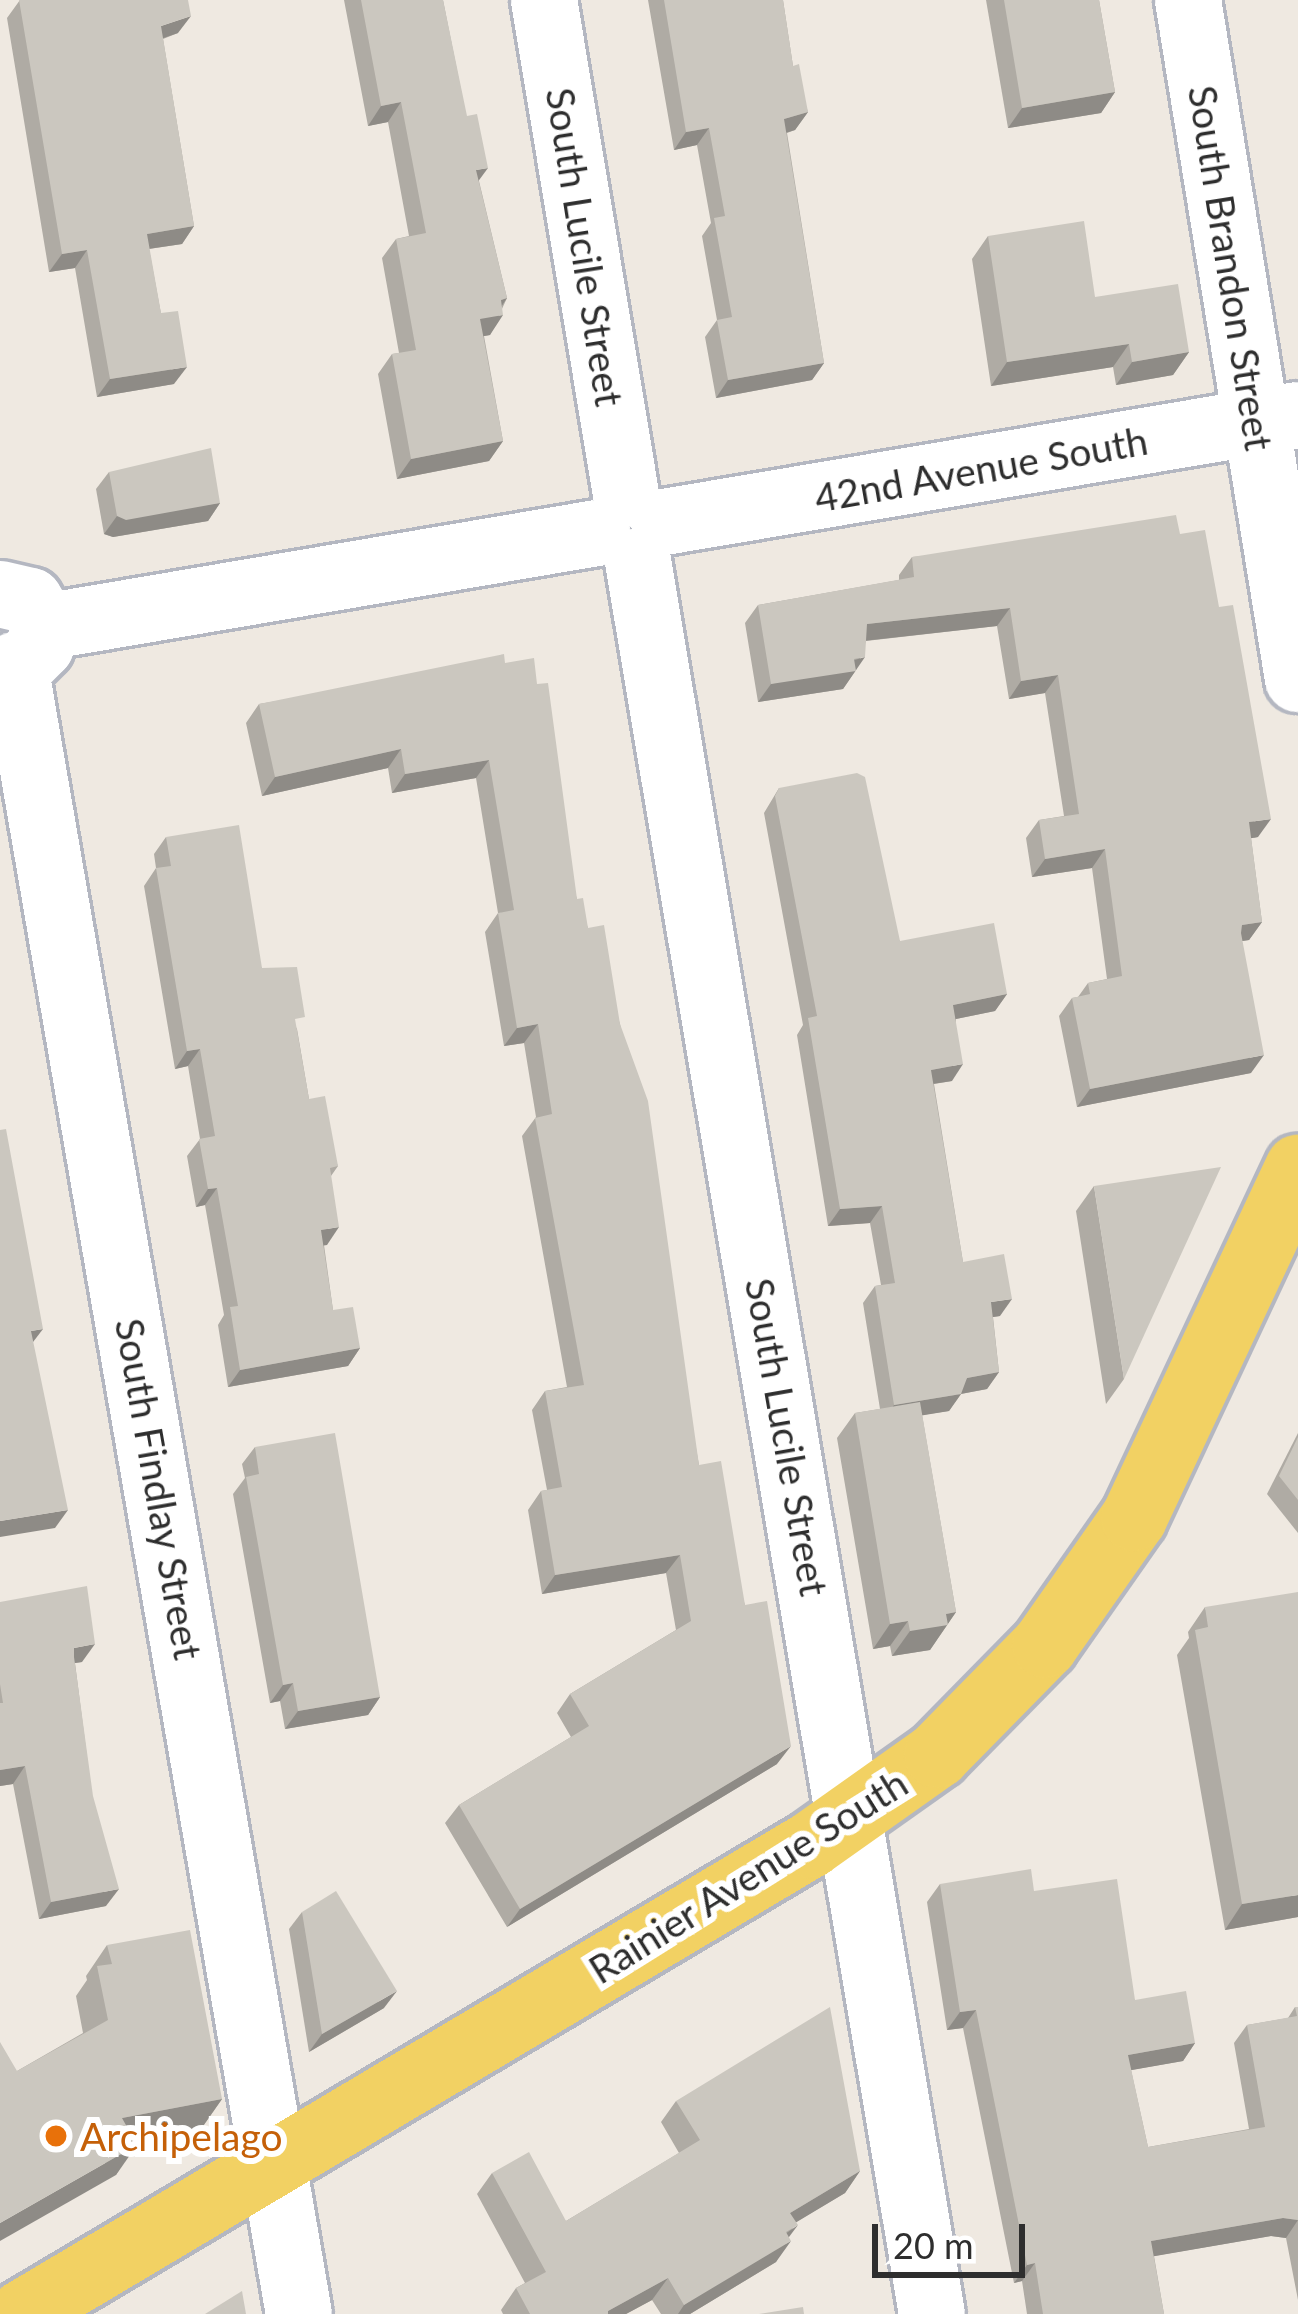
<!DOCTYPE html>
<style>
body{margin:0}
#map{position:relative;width:1298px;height:2314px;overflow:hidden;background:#efe9e1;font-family:Lato,sans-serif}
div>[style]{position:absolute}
.roads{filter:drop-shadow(3px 0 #b4b7c1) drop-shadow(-3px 0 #b4b7c1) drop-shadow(0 3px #b4b7c1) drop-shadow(0 -3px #b4b7c1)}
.minor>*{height:66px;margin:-33px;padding:0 33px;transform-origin:33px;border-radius:33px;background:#fff}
.major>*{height:66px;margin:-33px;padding:0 33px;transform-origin:33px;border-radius:33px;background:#f2d163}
.wall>*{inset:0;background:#afaba4}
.shaded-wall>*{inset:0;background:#8e8b86}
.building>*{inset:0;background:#cbc7bf}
.dots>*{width:33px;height:33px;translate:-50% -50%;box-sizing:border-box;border:6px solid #fff;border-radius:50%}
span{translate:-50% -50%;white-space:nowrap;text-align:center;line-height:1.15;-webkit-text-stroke:12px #fff;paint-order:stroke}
.street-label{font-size:39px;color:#2e2e2e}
.food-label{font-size:39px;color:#c56008}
.left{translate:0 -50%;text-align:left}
.scale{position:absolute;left:872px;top:2224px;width:153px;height:54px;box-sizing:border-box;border:6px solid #2e2e2e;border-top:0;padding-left:15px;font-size:36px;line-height:42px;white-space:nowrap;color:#2e2e2e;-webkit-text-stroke:9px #fff;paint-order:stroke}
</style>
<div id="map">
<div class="roads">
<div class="minor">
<i style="left:544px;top:0;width:501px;rotate:80.58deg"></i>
<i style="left:1188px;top:0;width:688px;rotate:80.8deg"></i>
<i style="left:664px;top:522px;width:643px;rotate:-9.58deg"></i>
<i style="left:638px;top:561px;width:1777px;rotate:80.48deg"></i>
<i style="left:0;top:594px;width:31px;rotate:13deg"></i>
<i style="left:30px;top:601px;width:25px;rotate:58deg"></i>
<i style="left:43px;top:622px;width:24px;rotate:95deg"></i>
<i style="left:41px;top:646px;width:23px;rotate:135deg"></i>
<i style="left:44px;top:627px;width:561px;rotate:-9.65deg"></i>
<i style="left:15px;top:665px;width:1673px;rotate:80.23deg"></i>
</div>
<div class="major">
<i style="left:21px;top:2314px;width:918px;rotate:-30.73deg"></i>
<i style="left:810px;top:1845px;width:156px;rotate:-35.3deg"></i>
<i style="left:937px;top:1755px;width:154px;rotate:-45.5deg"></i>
<i style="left:1045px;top:1645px;width:155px;rotate:-55deg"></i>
<i style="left:1134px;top:1518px;width:387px;rotate:-64.9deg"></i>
</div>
</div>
<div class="wall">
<i style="clip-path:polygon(20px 0,178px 33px,163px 39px,194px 226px,182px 244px,149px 249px,174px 384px,97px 397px,75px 268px,49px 272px,7px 18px)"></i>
<i style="clip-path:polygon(344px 0,443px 0,479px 181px,507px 298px,490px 335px,484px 336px,503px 441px,489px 461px,397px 479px,378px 374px,392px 354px,399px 353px,382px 258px,396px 239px,409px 236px,388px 122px,368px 126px)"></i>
<i style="clip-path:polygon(648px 0,783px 0,793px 66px,808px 112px,795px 130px,787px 133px,824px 363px,812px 380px,716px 398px,705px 337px,717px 320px,702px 236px,711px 223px,697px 145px,674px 150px)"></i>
<i style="clip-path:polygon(986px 0,1099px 0,1115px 92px,1101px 113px,1008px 128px)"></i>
<i style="clip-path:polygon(988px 236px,1095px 297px,1189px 352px,1173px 375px,1116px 385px,1113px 367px,991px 386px,972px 259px)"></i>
<i style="clip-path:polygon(109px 472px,220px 503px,208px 521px,113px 537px,104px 534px,96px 489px)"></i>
<i style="clip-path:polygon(1180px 534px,1258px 837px,1251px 838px,1262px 922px,1249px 940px,1242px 941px,1251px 1073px,1077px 1107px,1059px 1016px,1072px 998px,1078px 997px,1088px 983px,1107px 979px,1092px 868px,1032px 877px,1026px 838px,1039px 820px,1064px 816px,1045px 693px,1009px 699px,997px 626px,866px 641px,856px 670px,843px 689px,758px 702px,745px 623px,758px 605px,899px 580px,899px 575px,912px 557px)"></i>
<i style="clip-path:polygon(505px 663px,577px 899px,588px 928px,620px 1024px,699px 1465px,745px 1605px,777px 1764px,507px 1927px,445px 1823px,459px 1805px,571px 1737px,557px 1713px,570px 1694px,676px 1630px,666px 1573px,542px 1594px,528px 1510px,541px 1491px,547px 1490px,532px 1410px,545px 1391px,567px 1387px,522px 1136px,536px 1117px,524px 1043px,504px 1046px,485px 932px,498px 913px,476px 778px,392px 793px,388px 768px,262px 796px,246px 723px,259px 704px)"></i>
<i style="clip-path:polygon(779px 788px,900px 941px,1007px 994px,995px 1011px,956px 1019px,952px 1081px,934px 1084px,963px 1262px,1000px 1316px,993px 1317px,999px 1372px,987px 1389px,961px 1394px,949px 1411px,922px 1415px,956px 1612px,930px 1650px,892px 1656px,890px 1646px,873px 1649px,837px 1438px,855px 1413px,880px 1409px,863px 1303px,875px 1286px,881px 1285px,870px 1223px,828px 1226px,797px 1035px,803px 1025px,764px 813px)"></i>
<i style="clip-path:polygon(166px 837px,262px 968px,297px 1029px,309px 1099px,338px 1166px,331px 1176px,327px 1245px,324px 1245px,333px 1310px,360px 1348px,348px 1366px,228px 1387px,218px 1325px,224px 1315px,205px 1205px,196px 1207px,187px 1156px,200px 1139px,188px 1066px,175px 1069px,144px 886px,156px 868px,154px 854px)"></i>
<i style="clip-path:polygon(1094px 1186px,1124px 1379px,1106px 1404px,1076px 1211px)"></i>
<i style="clip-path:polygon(1298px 1433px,1298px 1533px,1267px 1494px)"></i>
<i style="clip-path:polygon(255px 1447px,380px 1697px,368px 1715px,285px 1729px,280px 1701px,270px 1703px,233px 1494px,245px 1478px,242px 1464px)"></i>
<i style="clip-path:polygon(0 1602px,82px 1662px,75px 1663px,106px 1906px,39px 1919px,13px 1784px,0 1786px)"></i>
<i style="clip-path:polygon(1205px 1607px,1298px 1917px,1225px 1930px,1177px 1655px,1189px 1638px,1188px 1632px)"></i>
<i style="clip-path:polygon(940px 1884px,1034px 1891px,1135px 2000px,1195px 2043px,1183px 2061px,1131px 2070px,1148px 2147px,1249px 2129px,1234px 2043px,1247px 2025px,1288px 2018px,1295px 2007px,1298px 2007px,1298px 2300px,1286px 2238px,1271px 2236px,1154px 2256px,1164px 2314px,1027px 2314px,1022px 2281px,1014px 2283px,963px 2028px,947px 2030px,927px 1902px)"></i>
<i style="clip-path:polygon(302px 1912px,384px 2008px,309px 2052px,289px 1929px)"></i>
<i style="clip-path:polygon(107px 1945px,222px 2099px,201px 2129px,136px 2142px,116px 2175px,17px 2071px,83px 2033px,76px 1996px,87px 1980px,86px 1976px)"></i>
<i style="clip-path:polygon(676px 2101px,860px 2171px,845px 2193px,796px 2222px,776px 2262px,690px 2314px,661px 2314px,652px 2300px,626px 2314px,503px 2314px,501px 2310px,516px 2288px,525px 2283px,477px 2194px,492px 2173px,566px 2221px,679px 2153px,661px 2122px)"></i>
</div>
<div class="shaded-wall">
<i style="clip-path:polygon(191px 16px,178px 33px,149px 43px,161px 26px)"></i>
<i style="clip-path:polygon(1115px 92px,1101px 113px,1008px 128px,1022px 108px)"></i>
<i style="clip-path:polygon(401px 102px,388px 122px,368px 126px,381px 106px)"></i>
<i style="clip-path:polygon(808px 112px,795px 130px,772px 137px,784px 119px)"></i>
<i style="clip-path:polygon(709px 128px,697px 145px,674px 150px,686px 132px)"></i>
<i style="clip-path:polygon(488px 168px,474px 187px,476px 170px)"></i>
<i style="clip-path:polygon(194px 226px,182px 244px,134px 251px,147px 234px)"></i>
<i style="clip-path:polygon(87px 250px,75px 268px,49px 272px,62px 254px)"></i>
<i style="clip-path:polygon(507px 298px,495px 316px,503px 315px,490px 335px,467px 339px,480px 319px,501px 300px)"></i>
<i style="clip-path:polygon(1129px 344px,1113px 367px,991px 386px,1007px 362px)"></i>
<i style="clip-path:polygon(1189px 352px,1173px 375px,1116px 385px,1132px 362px)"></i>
<i style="clip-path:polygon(824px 363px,812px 380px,716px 398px,728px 380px)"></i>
<i style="clip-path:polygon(187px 367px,174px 384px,97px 397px,110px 379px)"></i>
<i style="clip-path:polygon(503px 441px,489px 461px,397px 479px,411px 459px)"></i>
<i style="clip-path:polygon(220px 503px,208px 521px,113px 537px,104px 534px,117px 516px)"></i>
<i style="clip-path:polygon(1010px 608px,997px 626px,854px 642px,867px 624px)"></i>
<i style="clip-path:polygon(865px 657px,843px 689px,758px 702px,771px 684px)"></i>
<i style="clip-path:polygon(1058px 675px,1045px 693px,1009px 699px,1021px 681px)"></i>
<i style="clip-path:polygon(401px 749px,388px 768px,262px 796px,275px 777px)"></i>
<i style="clip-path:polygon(489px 760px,476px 778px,392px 793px,405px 774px)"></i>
<i style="clip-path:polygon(1271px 819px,1258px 837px,1236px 841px,1249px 822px)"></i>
<i style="clip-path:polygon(1105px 849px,1092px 868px,1032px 877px,1045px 859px)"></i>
<i style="clip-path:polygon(1262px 922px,1249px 940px,1229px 943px,1242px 925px)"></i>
<i style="clip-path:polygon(1007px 994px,995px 1011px,941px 1022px,953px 1005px)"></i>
<i style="clip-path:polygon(538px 1024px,524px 1043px,504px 1046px,517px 1028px)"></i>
<i style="clip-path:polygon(200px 1049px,188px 1066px,175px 1069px,187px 1051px)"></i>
<i style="clip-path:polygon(1264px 1055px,1251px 1073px,1077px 1107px,1090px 1089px)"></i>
<i style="clip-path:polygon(963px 1064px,952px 1081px,919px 1086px,931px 1070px)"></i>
<i style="clip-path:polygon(217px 1188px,205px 1205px,196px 1207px,208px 1189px)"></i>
<i style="clip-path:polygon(882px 1206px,870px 1223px,828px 1226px,840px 1209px)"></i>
<i style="clip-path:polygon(339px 1227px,327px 1245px,309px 1248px,321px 1230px)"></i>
<i style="clip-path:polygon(1012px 1299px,1000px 1316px,979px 1319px,991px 1302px)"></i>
<i style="clip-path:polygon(43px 1329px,30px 1346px,31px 1331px)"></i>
<i style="clip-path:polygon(360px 1348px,348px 1366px,228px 1387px,240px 1370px)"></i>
<i style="clip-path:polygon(999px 1372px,987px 1389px,955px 1395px,967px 1378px)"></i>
<i style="clip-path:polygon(961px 1394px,949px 1411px,882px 1422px,894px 1405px)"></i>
<i style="clip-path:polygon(68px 1510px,55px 1528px,0 1537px,0 1521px)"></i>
<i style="clip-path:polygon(680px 1555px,666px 1573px,542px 1594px,555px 1575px)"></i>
<i style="clip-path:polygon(956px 1612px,930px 1650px,892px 1656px,910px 1631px,946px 1614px)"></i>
<i style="clip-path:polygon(908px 1621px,890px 1646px,873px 1649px,890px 1624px)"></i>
<i style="clip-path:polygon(95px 1644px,82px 1662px,61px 1665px,74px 1648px)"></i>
<i style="clip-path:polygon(293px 1683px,280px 1701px,270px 1703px,283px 1685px)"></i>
<i style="clip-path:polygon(380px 1697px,368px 1715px,285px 1729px,298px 1711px)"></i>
<i style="clip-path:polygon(791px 1746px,777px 1764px,507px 1927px,520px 1909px)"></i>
<i style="clip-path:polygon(25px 1766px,13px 1784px,0 1786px,0 1770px)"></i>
<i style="clip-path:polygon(119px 1889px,106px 1906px,39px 1919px,51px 1902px)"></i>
<i style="clip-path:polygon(1298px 1895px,1298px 1917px,1225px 1930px,1242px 1904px)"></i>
<i style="clip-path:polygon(397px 1991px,384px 2008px,309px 2052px,322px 2034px)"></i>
<i style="clip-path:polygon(976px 2010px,963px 2028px,947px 2030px,960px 2012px)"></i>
<i style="clip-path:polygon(1195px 2043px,1183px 2061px,1115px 2073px,1128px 2055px)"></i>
<i style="clip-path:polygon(222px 2099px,201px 2129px,101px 2149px,122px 2118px)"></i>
<i style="clip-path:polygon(137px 2145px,116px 2175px,0 2241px,0 2223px)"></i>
<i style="clip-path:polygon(860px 2171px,845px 2193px,775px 2235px,790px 2213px)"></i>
<i style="clip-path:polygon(1283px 2218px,1298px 2220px,1286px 2238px,1271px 2236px,1138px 2259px,1151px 2241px)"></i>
<i style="clip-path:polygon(798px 2225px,783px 2245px,791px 2241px,776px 2262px,690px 2314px,678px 2314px,684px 2305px)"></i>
<i style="clip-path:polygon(1035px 2263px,1022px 2281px,1014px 2283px,1027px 2265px)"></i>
<i style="clip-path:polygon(668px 2278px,652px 2300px,626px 2314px,606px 2314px,608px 2311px)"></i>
</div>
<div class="building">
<i style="clip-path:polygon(19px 0,188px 0,191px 16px,161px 26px,194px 226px,147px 234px,161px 313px,178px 311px,187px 367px,110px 379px,87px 250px,62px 254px)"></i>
<i style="clip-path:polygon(361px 0,443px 0,467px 116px,477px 114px,488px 168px,476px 170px,507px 298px,501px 300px,503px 315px,480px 319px,503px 441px,411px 459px,392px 354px,416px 350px,396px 239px,426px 233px,401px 102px,381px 106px)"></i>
<i style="clip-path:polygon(664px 0,783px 0,793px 66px,799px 64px,808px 112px,784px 119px,824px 363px,728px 380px,717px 320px,732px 317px,714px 218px,725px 216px,709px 128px,686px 132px)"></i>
<i style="clip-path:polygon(1004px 0,1099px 0,1115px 92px,1022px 108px)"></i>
<i style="clip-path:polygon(1084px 221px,1095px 297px,1178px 284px,1189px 352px,1132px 362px,1129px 344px,1007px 362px,988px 236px)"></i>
<i style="clip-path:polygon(211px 448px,220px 503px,126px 520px,117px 516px,109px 472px)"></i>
<i style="clip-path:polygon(1176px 515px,1180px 534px,1205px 530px,1219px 607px,1233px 605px,1271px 819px,1249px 822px,1262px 922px,1242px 925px,1241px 933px,1264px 1055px,1090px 1089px,1072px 998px,1090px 994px,1088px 983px,1122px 976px,1105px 849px,1045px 859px,1039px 820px,1079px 814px,1058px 675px,1021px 681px,1010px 608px,867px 624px,865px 657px,854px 659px,856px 671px,771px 684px,758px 605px,914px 577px,912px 557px)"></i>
<i style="clip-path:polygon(504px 654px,505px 663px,534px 658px,537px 684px,548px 683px,577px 899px,583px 898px,588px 928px,604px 925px,620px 1024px,648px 1101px,699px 1465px,721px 1461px,745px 1605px,767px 1601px,791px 1746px,520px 1909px,459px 1805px,589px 1726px,570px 1694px,691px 1621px,680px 1555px,555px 1575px,541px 1491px,562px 1487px,545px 1391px,584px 1385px,535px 1118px,552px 1114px,538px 1024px,517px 1028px,498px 913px,514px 910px,489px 760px,405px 774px,401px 749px,275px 777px,259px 704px)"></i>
<i style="clip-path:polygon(857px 773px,865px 777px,900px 941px,994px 923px,1007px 994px,953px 1005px,963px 1064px,931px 1070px,963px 1262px,1004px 1254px,1012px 1299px,991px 1302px,999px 1372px,967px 1378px,961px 1394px,894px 1405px,875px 1286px,895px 1283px,882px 1206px,840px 1209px,808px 1018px,817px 1016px,775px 796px,779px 788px)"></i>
<i style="clip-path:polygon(239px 825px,262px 968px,297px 967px,305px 1017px,295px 1019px,309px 1099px,325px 1096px,338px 1166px,330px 1168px,339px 1227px,321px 1230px,333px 1310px,353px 1307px,360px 1348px,240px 1370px,230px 1307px,238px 1306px,217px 1188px,208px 1189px,199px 1139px,215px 1136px,200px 1049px,187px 1051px,156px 868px,171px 866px,166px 837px)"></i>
<i style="clip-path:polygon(6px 1129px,43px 1329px,31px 1331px,68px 1510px,0 1521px,0 1130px)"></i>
<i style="clip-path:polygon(1221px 1167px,1124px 1379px,1094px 1186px)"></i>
<i style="clip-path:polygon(920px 1402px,956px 1612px,946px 1614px,948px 1625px,910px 1631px,908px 1621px,890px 1624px,855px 1413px)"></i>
<i style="clip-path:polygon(335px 1433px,380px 1697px,298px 1711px,293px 1683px,283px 1685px,246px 1477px,259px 1474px,255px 1447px)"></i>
<i style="clip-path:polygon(1298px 1437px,1298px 1500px,1279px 1476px)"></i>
<i style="clip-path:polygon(87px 1586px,95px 1644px,74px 1648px,74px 1657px,93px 1796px,119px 1889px,51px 1902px,25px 1766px,0 1770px,0 1703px,3px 1703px,0 1684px,0 1602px)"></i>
<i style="clip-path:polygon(1298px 1592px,1298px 1895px,1242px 1904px,1195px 1630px,1208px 1627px,1205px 1607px)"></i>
<i style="clip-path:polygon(1031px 1869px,1034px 1891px,1117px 1879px,1135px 2000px,1186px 1991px,1195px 2043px,1128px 2055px,1148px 2147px,1265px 2127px,1247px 2025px,1297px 2016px,1295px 2007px,1298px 2007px,1298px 2220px,1283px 2218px,1151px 2241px,1164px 2314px,1043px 2314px,1035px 2263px,1027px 2265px,976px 2010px,960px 2012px,940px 1884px)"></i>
<i style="clip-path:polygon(336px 1891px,397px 1991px,322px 2034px,302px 1912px)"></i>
<i style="clip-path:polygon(190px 1930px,222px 2099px,122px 2118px,137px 2145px,0 2223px,0 2042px,17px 2071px,108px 2020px,97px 1966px,112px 1964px,107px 1945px)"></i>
<i style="clip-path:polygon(830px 2007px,860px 2171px,790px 2213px,798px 2225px,786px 2232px,791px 2241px,684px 2305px,668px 2278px,608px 2311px,608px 2314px,530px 2314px,516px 2288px,546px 2272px,492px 2173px,529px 2152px,566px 2221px,700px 2140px,676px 2101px)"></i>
<i style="clip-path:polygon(242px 2291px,246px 2314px,205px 2314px)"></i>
<i style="clip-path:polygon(803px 2307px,804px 2314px,759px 2314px)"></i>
</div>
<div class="dots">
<i style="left:56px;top:2136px;background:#e8710a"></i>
</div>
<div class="street-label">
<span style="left:585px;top:247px;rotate:81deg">South Lucile Street</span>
<span style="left:1231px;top:268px;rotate:81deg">South Brandon Street</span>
<span style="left:981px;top:469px;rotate:-10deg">42nd Avenue South</span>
<span style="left:787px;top:1437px;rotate:80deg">South Lucile Street</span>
<span style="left:159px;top:1489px;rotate:80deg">South Findlay Street</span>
<span style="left:748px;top:1876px;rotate:-32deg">Rainier Avenue South</span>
</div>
<div class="food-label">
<span class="left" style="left:80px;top:2136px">Archipelago</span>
</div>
<div class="scale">20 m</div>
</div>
